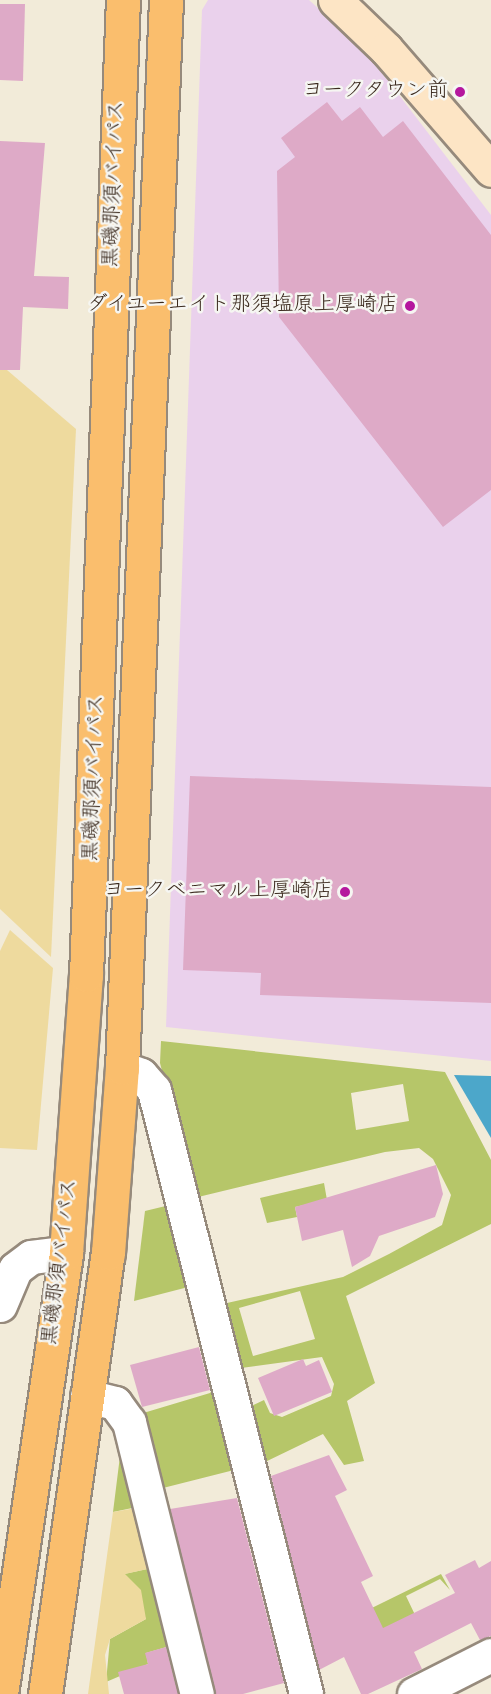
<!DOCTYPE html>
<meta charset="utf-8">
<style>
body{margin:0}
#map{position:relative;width:491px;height:1694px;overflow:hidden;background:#f2ebd9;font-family:Dekko,"Klee One",sans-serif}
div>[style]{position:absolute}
.built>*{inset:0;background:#ead1ec}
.green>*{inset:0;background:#b6c669}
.sand>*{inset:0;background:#eeda9e}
.water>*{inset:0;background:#4ca7ca}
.building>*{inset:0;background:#deaac7}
.roads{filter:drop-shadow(2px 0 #968a7c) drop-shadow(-2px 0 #968a7c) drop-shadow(0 2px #968a7c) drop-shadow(0 -2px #968a7c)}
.street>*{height:33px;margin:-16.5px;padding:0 16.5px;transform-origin:16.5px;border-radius:16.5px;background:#fff}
.secondary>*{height:33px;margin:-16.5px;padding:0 16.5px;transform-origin:16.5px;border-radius:16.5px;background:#fde5c5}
.primary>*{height:33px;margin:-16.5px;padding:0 16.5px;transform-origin:16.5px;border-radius:16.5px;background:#fabe6d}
.dots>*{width:16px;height:16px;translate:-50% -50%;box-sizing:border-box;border:3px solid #f6f6f2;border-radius:50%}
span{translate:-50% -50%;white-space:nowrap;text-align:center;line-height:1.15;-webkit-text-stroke:5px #f6f6f2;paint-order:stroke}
.poi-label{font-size:21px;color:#3b2a1e}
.right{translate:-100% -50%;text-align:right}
.street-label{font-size:21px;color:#3b2a1e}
</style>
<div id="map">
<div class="built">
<i style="clip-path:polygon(208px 0,309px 0,366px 52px,491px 215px,491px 1061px,166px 1027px,202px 10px)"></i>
</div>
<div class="green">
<i style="clip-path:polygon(evenodd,161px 1041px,445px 1072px,491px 1160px,491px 1224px,346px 1296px,375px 1383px,347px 1401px,364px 1461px,344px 1465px,323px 1434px,263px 1463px,245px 1409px,264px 1400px,270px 1413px,282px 1417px,331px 1396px,334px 1384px,322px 1357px,234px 1369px,218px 1276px,227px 1303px,343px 1277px,389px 1254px,442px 1225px,451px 1195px,433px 1159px,419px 1148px,385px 1152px,194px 1198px,160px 1063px,161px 1041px,403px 1084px,409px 1121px,356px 1130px,351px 1093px,403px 1084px,161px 1041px,300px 1291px,315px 1339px,253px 1356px,239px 1308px,300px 1291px)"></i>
<i style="clip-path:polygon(324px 1183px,327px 1200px,295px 1207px,297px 1217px,267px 1223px,260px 1198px)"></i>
<i style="clip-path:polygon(174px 1204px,196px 1285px,134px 1301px,145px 1211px)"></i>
<i style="clip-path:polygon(216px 1386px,242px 1468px,159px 1489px,140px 1414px,210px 1393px)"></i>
<i style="clip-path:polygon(122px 1440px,177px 1644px,146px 1653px,148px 1664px,106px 1682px,110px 1639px,146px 1619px,124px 1574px,152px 1568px,137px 1507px,113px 1512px)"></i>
<i style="clip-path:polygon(441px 1574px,450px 1590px,440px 1579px,406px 1596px,416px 1617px,341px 1654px,327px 1630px)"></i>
</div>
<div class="sand">
<i style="clip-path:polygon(0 364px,76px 429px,51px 957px,0 909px)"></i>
<i style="clip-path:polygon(10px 930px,53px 968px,37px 1150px,0 1148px,0 951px)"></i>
<i style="clip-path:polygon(136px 1508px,152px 1568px,125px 1574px,141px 1590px,146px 1619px,110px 1639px,105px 1655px,109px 1694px,88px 1694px,113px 1512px)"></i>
</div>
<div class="water">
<i style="clip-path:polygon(454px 1075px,491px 1076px,491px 1138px)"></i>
</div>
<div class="building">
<i style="clip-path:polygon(0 4px,25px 4px,23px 81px,0 80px)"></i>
<i style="clip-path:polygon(327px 102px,342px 121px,360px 107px,383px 137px,403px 121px,491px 235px,491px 490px,443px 527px,279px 317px,277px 171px,295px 157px,281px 138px)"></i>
<i style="clip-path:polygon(0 141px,45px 143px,34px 276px,69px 277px,68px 309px,23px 307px,20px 370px,0 370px)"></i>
<i style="clip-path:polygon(190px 776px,491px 787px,491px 1003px,260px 995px,261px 973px,183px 970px)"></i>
<i style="clip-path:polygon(436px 1165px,443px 1194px,435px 1217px,379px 1236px,370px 1256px,352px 1267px,343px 1230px,302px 1241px,295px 1207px)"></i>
<i style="clip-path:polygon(199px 1347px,210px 1390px,142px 1407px,130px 1365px)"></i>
<i style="clip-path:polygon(303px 1359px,306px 1366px,319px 1360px,332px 1392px,274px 1416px,258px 1378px)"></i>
<i style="clip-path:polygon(329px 1455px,347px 1490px,335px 1496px,373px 1576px,361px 1582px,383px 1628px,455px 1593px,445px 1575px,475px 1560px,479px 1568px,491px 1561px,491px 1636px,480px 1640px,471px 1623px,414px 1652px,422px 1669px,368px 1694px,361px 1694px,344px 1657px,319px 1670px,271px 1476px)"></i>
<i style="clip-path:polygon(237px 1498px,284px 1683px,243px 1694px,215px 1694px,170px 1509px)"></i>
<i style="clip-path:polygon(166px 1647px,178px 1694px,124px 1694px,118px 1672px,148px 1664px,145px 1653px)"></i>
</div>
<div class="roads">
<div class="street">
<i style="left:122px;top:1068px;width:20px;rotate:20deg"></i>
<i style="left:141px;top:1075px;width:20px;rotate:49deg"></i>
<i style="left:154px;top:1090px;width:623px;rotate:75.87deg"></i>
<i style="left:0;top:1305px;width:39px;rotate:-67deg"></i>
<i style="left:15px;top:1269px;width:20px;rotate:-37deg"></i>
<i style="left:31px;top:1257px;width:35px;rotate:-7deg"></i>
<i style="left:87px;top:1396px;width:29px;rotate:14deg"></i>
<i style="left:115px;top:1403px;width:24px;rotate:54deg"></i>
<i style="left:129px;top:1422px;width:280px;rotate:76deg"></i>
<i style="left:414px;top:1694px;width:86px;rotate:-26.9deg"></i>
</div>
<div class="secondary">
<i style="left:335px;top:0;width:71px;rotate:43.9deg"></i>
<i style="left:386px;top:49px;width:160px;rotate:49deg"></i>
</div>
<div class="primary">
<i style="left:1px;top:1694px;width:446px;rotate:-81.6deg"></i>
<i style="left:66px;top:1253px;width:279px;rotate:-85.9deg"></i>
<i style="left:86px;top:975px;width:976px;rotate:-87.83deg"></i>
<i style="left:45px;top:1694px;width:445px;rotate:-81.9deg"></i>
<i style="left:108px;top:1253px;width:186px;rotate:-85.7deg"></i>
<i style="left:122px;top:1068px;width:1069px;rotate:-87.64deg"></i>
</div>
</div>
<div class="dots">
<i style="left:460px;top:92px;background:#b5179e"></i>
<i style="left:410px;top:306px;background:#b5179e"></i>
<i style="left:345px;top:892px;background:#b5179e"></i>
</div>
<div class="poi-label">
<span class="right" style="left:448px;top:92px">ヨークタウン前</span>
<span class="right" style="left:398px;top:306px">ダイユーエイト那須塩原上厚崎店</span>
<span class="right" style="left:333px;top:892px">ヨークベニマル上厚崎店</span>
</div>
<div class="street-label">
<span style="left:115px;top:184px;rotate:-88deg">黒磯那須バイパス</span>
<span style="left:95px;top:778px;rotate:-88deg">黒磯那須バイパス</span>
<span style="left:61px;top:1262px;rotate:-83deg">黒磯那須バイパス</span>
</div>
</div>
